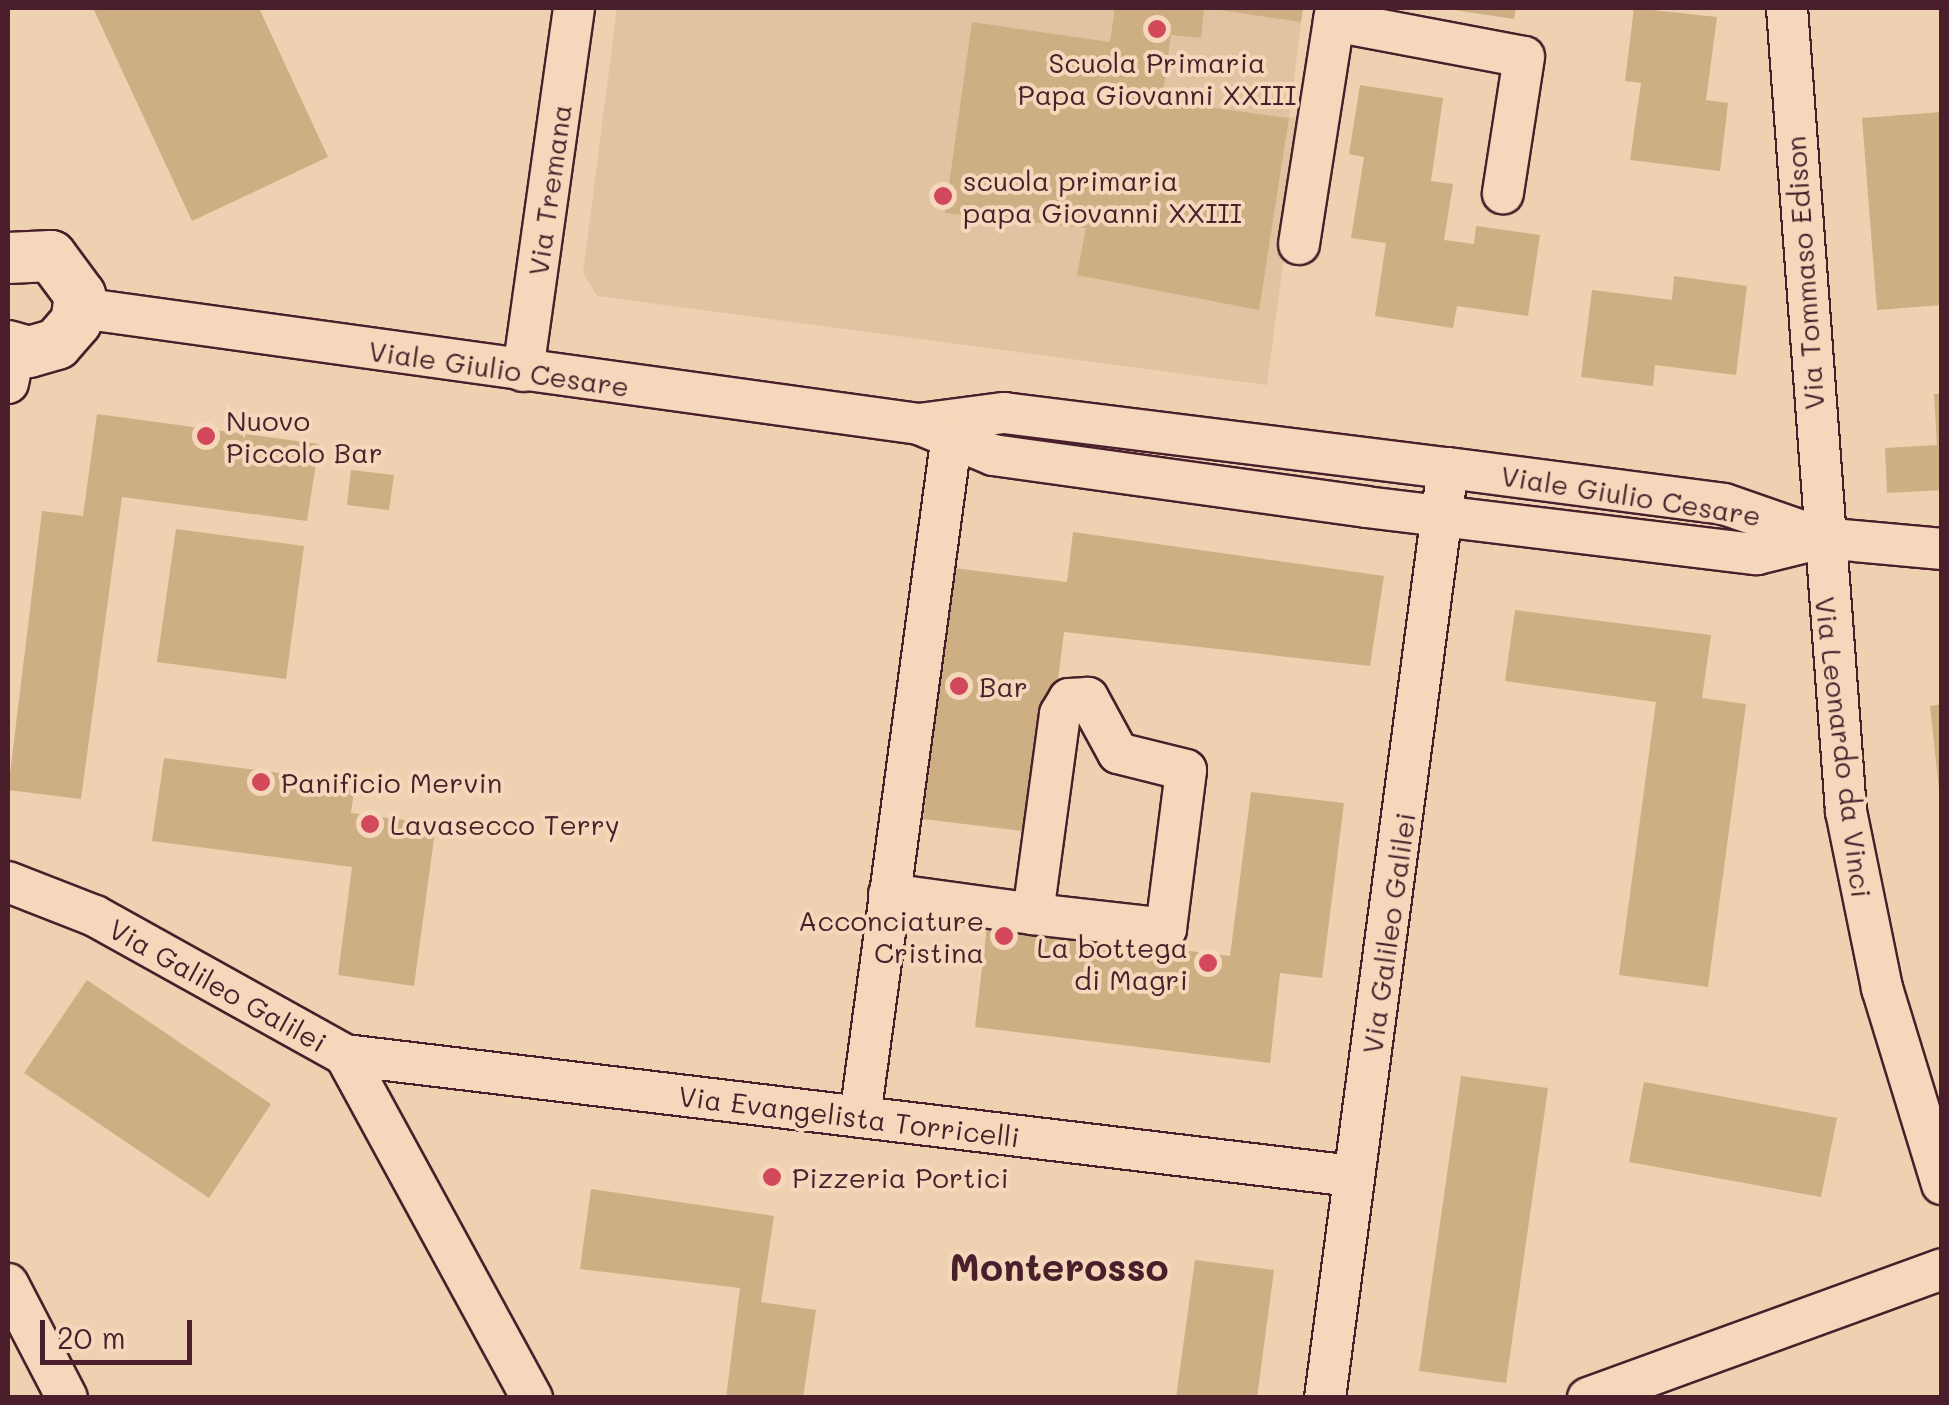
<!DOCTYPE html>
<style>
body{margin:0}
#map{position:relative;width:1949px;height:1405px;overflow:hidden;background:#eed1b1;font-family:Mali,sans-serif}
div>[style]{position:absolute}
.built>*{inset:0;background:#e1c3a1}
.building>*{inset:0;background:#ceae83}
.roads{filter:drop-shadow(2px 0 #4a1f2b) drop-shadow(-2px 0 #4a1f2b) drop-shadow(0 2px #4a1f2b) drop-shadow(0 -2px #4a1f2b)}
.minor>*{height:40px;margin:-20px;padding:0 20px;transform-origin:20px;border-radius:20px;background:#f5d8bb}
.tertiary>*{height:50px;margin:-25px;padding:0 25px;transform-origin:25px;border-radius:25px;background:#f5d8bb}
.dots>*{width:28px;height:28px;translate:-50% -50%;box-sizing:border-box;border:5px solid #f5d8bb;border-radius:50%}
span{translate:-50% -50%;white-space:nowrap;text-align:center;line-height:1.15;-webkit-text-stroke:8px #f5d8bb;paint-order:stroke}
.poi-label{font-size:28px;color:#4a1f2b}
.left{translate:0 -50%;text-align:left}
.right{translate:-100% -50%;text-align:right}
.street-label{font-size:28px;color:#4a1f2b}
.district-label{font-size:38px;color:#4a1f2b;font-weight:700}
.frame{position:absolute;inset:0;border:10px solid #4a1f2b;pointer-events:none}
.scale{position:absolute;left:40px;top:1320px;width:152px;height:45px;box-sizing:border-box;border:5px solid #4a1f2b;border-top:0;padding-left:12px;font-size:30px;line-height:35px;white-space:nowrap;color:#4a1f2b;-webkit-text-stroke:8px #f5d8bb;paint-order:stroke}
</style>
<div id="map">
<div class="built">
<i style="clip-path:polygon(617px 8px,1303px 8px,1289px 117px,1302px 119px,1267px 385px,597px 296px,583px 273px)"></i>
</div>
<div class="building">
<i style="clip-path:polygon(93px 8px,259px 8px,328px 157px,192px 221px)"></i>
<i style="clip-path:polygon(1115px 8px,1204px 8px,1201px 38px,1171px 35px,1162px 101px,1289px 118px,1259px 310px,1077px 275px,1086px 228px,945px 213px,972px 22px,1110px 42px)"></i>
<i style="clip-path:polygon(1207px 8px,1303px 8px,1301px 22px)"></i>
<i style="clip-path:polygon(1441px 8px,1516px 8px,1514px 19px)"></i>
<i style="clip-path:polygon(1634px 8px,1717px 17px,1706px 100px,1728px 103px,1720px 171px,1630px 160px,1641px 83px,1625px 81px)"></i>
<i style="clip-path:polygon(1360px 85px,1443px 98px,1431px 181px,1453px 184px,1444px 240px,1474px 244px,1476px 226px,1540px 235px,1528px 316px,1457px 306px,1453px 328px,1375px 316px,1386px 243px,1351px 238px,1364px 157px,1349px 154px)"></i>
<i style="clip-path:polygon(1942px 112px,1942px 305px,1877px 310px,1862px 118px)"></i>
<i style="clip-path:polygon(1674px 276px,1747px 286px,1736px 375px,1655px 365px,1653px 386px,1581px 377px,1592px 290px,1672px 300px)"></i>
<i style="clip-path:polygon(1934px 394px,1942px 394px,1942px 490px,1887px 493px,1885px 448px,1937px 445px)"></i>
<i style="clip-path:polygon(97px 414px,319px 444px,307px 521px,122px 497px,81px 799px,8px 790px,42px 511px,83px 516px)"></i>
<i style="clip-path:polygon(351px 470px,394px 475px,389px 510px,347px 505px)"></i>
<i style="clip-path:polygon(176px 529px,304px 546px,286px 679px,157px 662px)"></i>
<i style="clip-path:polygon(1073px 532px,1384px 576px,1370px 666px,1064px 632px,1039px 833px,923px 819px,954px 568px,1067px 582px)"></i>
<i style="clip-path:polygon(1515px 610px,1711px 635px,1702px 698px,1746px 704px,1708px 987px,1619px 975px,1656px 702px,1505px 681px)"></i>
<i style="clip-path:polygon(1942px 704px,1942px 789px,1939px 789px,1930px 706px)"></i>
<i style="clip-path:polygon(164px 758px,355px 783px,351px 813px,436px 824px,414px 986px,338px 975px,352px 867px,152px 841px)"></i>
<i style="clip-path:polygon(1251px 792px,1344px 803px,1322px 978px,1280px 973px,1270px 1063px,975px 1027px,987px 926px,1230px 956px)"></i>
<i style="clip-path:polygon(87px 980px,271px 1104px,209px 1198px,24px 1073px)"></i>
<i style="clip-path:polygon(1461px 1076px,1548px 1088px,1506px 1383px,1419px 1371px)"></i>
<i style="clip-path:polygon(1644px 1082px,1837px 1118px,1821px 1197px,1629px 1162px)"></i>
<i style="clip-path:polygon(591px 1189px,774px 1216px,761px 1302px,816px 1310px,803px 1398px,726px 1398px,740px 1288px,580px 1269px)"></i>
<i style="clip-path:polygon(1195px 1260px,1274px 1270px,1257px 1398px,1176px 1398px)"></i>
</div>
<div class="roads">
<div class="minor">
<i style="left:1787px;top:8px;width:805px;rotate:85.8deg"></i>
<i style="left:1846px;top:811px;width:181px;rotate:78.5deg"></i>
<i style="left:1882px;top:988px;width:205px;rotate:73deg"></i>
<i style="left:1334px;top:21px;width:193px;rotate:10.7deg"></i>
<i style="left:1524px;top:57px;width:138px;rotate:98.8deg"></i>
<i style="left:1299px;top:244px;width:239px;rotate:-81.1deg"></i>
<i style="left:80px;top:308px;width:847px;rotate:7.87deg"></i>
<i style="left:919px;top:424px;width:86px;rotate:-7.4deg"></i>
<i style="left:1004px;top:413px;width:447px;rotate:7.1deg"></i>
<i style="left:1448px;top:468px;width:278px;rotate:7.4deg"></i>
<i style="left:1724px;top:504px;width:104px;rotate:19.1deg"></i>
<i style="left:1822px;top:538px;width:121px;rotate:5.2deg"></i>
<i style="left:523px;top:371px;width:367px;rotate:-82deg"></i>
<i style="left:8px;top:383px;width:35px;rotate:-78deg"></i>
<i style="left:919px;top:424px;width:80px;rotate:22.7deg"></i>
<i style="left:993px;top:455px;width:377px;rotate:7.9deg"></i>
<i style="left:1366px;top:507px;width:394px;rotate:6.9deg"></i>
<i style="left:1757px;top:554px;width:67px;rotate:-13.8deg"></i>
<i style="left:8px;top:882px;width:93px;rotate:21.3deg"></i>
<i style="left:95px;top:916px;width:286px;rotate:29.1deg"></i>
<i style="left:345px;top:1055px;width:1015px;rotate:6.85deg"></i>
<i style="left:889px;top:894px;width:145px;rotate:7.9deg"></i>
<i style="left:1033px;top:914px;width:134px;rotate:6.4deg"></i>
<i style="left:1166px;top:929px;width:160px;rotate:-82.8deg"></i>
<i style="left:1186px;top:770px;width:70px;rotate:-166deg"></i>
<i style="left:1118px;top:753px;width:63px;rotate:-118.6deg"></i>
<i style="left:1088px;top:698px;width:19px;rotate:177deg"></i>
<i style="left:1069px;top:699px;width:17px;rotate:121deg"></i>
<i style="left:1060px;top:714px;width:202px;rotate:97.7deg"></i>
<i style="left:345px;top:1055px;width:391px;rotate:61.4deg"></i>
<i style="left:860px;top:1117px;width:681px;rotate:-82.32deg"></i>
<i style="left:8px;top:1284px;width:128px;rotate:62.6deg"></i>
<i style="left:1325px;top:1398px;width:938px;rotate:-82.47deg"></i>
<i style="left:1588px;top:1398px;width:377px;rotate:-20deg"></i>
</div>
<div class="tertiary">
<i style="left:8px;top:258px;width:43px;rotate:-2.7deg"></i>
<i style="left:51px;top:256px;width:49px;rotate:53.4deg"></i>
<i style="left:80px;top:295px;width:27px;rotate:98deg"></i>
<i style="left:76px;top:322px;width:29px;rotate:131deg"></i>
<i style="left:57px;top:344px;width:29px;rotate:164deg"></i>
<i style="left:29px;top:352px;width:22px;rotate:-164deg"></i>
</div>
</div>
<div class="dots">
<i style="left:1157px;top:29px;background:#d1495b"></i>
<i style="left:943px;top:196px;background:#d1495b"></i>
<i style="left:206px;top:436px;background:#d1495b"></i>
<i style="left:959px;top:686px;background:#d1495b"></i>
<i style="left:261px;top:782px;background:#d1495b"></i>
<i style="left:370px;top:824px;background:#d1495b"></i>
<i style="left:1004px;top:936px;background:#d1495b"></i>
<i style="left:1208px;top:963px;background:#d1495b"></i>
<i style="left:772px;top:1177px;background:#d1495b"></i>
</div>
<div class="poi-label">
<span style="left:1157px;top:78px">Scuola Primaria<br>Papa Giovanni XXIII</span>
<span class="left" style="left:963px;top:196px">scuola primaria<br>papa Giovanni XXIII</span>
<span class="left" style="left:226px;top:436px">Nuovo<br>Piccolo Bar</span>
<span class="left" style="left:979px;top:686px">Bar</span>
<span class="left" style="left:281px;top:782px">Panificio Mervin</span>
<span class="left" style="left:390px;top:824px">Lavasecco Terry</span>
<span class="right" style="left:984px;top:936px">Acconciature<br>Cristina</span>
<span class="right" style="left:1188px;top:963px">La bottega<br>di Magri</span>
<span class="left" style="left:792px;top:1177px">Pizzeria Portici</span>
</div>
<div class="street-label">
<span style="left:549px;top:190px;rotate:-82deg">Via Tremana</span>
<span style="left:1804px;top:273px;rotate:-94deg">Via Tommaso Edison</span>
<span style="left:499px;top:368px;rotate:8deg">Viale Giulio Cesare</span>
<span style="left:1631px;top:495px;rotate:9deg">Viale Giulio Cesare</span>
<span style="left:1844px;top:747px;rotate:83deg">Via Leonardo da Vinci</span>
<span style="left:1388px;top:933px;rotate:-82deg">Via Galileo Galilei</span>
<span style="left:218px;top:985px;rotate:29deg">Via Galileo Galilei</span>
<span style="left:849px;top:1116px;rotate:7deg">Via Evangelista Torricelli</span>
</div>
<div class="district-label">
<span style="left:1059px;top:1267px">Monterosso</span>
</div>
<div class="frame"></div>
<div class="scale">20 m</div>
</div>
